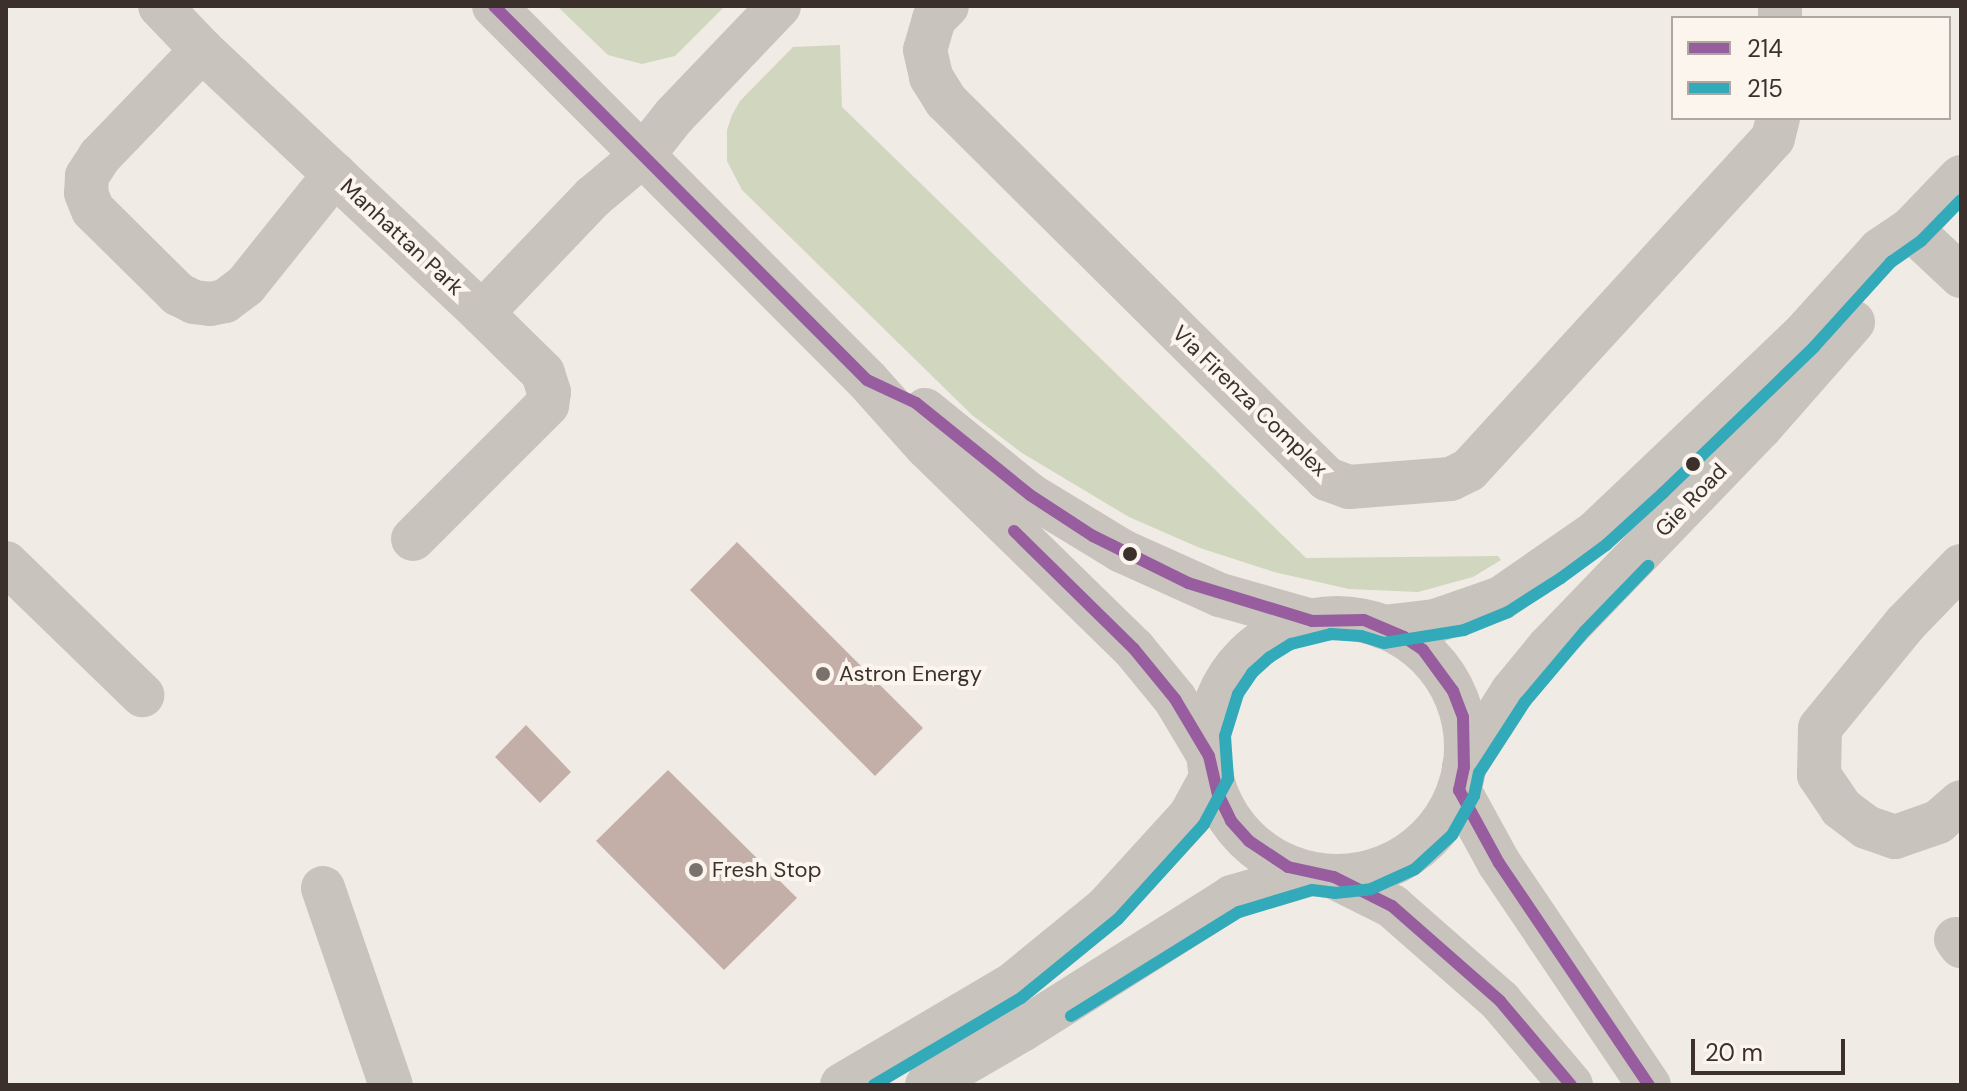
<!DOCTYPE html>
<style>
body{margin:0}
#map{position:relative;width:1967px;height:1091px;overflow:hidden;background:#f0ebe5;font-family:"DM Sans",sans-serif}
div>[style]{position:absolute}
.green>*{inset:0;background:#d1d6bf}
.building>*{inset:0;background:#c3afa7}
.minor>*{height:44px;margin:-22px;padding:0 22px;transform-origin:22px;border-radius:22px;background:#c9c3be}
.minor>.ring{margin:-22px;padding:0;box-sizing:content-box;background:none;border:44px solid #c9c3be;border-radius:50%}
.bus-1>*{height:12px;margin:-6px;padding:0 6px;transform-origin:6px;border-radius:6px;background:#975d9e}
.bus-2>*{height:12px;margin:-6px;padding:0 6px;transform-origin:6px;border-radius:6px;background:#33aab9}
.dots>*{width:22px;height:22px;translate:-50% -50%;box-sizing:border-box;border:4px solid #fbf5ee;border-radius:50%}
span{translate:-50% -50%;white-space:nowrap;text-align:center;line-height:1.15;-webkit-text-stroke:8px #fbf5ee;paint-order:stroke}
.street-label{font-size:22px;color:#3b302b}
.poi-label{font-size:22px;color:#3b302b}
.left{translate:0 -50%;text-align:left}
.frame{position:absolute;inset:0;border:8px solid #3b302b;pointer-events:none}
.legend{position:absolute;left:1671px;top:16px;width:280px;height:104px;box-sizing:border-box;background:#fbf5ee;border:2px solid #aea6a0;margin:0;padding:10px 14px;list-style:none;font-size:24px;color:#3b302b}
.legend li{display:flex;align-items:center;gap:16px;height:40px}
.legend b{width:40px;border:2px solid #aea6a0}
.scale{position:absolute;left:1691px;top:1039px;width:154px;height:36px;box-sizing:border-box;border:4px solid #3b302b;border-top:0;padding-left:10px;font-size:24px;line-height:28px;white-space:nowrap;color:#3b302b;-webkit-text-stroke:6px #fbf5ee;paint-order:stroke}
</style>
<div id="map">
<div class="green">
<i style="clip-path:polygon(557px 6px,725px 6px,675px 56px,642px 64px,608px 55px)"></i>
<i style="clip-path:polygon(840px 45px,842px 107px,1306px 558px,1498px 556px,1501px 560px,1473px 577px,1418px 592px,1349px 589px,1274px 572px,1200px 548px,1129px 517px,1022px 453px,972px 415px,742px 190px,727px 161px,727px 130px,732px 115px,740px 101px,793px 47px)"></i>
</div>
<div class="building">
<i style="clip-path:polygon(737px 542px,923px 728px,875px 776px,690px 590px)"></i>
<i style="clip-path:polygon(526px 725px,571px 772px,540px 803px,495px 757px)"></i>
<i style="clip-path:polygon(668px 770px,797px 898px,724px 970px,596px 841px)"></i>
</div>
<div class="minor">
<i style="left:160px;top:6px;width:61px;rotate:46.3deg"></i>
<i style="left:202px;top:50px;width:384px;rotate:43.2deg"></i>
<i style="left:482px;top:313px;width:161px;rotate:-46.3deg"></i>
<i style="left:593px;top:197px;width:65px;rotate:-40deg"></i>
<i style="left:643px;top:155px;width:50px;rotate:-51.5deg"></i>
<i style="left:674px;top:116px;width:152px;rotate:-46.3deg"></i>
<i style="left:494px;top:6px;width:528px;rotate:45.08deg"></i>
<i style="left:867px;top:380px;width:89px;rotate:48.2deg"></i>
<i style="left:926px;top:446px;width:291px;rotate:44.3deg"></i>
<i style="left:1134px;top:649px;width:65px;rotate:50.6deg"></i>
<i style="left:1175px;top:699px;width:66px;rotate:59.2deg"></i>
<i style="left:947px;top:6px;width:18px;rotate:135deg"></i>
<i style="left:934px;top:19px;width:32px;rotate:106deg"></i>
<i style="left:925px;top:50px;width:28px;rotate:77deg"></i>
<i style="left:931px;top:77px;width:28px;rotate:58deg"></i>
<i style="left:946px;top:101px;width:537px;rotate:44.77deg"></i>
<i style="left:1327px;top:479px;width:23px;rotate:20deg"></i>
<i style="left:1349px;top:487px;width:102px;rotate:-4.5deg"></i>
<i style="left:1451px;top:479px;width:20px;rotate:-27deg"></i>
<i style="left:1469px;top:470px;width:450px;rotate:-47.5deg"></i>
<i style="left:1773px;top:138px;width:21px;rotate:-76deg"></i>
<i style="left:1780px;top:6px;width:12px;rotate:90deg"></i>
<i style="left:202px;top:50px;width:147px;rotate:133.9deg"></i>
<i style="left:100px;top:156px;width:24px;rotate:123deg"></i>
<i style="left:87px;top:176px;width:17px;rotate:93deg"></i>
<i style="left:86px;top:193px;width:18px;rotate:68deg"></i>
<i style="left:93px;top:210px;width:120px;rotate:44.7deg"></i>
<i style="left:178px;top:294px;width:18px;rotate:27deg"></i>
<i style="left:194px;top:302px;width:16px;rotate:7deg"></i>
<i style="left:210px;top:304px;width:15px;rotate:-11deg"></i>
<i style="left:225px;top:301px;width:26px;rotate:-37deg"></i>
<i style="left:246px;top:285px;width:142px;rotate:-51.3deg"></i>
<i style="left:1911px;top:229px;width:69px;rotate:43.2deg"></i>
<i style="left:925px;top:410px;width:135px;rotate:39deg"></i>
<i style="left:1030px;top:495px;width:108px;rotate:31.3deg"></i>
<i style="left:1122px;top:551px;width:107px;rotate:24.2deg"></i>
<i style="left:1220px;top:595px;width:96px;rotate:15.8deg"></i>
<i style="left:413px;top:539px;width:190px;rotate:-45deg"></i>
<i style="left:547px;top:405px;width:13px;rotate:-81deg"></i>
<i style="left:549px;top:392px;width:20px;rotate:-108deg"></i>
<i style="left:543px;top:373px;width:86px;rotate:-135.5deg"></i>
<i style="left:6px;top:563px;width:190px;rotate:44.1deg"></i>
<i style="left:1961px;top:566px;width:81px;rotate:134deg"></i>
<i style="left:1905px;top:624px;width:134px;rotate:129.3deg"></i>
<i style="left:1820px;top:728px;width:47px;rotate:91.2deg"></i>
<i style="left:1819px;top:775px;width:40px;rotate:56deg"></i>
<i style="left:1841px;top:808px;width:31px;rotate:37deg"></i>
<i style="left:1866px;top:827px;width:31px;rotate:19deg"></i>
<i style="left:1895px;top:837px;width:46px;rotate:-19.2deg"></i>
<i style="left:1938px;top:822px;width:30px;rotate:-41deg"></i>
<i class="ring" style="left:1208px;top:618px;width:214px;height:214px"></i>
<i style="left:1383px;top:627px;width:52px;rotate:-6.6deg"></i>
<i style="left:1435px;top:621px;width:70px;rotate:-19.2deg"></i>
<i style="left:1501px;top:598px;width:114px;rotate:-34.7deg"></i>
<i style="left:1595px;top:533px;width:287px;rotate:-43.6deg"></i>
<i style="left:1803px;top:335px;width:115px;rotate:-47.8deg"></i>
<i style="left:1880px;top:250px;width:37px;rotate:-34deg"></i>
<i style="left:1911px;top:229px;width:72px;rotate:-46.1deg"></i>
<i style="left:1464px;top:767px;width:89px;rotate:-57.4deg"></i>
<i style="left:1512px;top:692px;width:57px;rotate:-50.7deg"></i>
<i style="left:1548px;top:648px;width:306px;rotate:-46.1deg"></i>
<i style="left:1760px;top:428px;width:141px;rotate:-48.7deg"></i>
<i style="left:1459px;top:790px;width:83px;rotate:61.3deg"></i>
<i style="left:1499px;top:863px;width:268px;rotate:56deg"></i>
<i style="left:1334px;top:877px;width:65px;rotate:26.6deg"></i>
<i style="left:1392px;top:906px;width:144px;rotate:41.3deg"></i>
<i style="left:1500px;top:1001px;width:110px;rotate:49.8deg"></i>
<i style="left:323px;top:888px;width:208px;rotate:71deg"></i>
<i style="left:1956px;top:939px;width:9px;rotate:54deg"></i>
<i style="left:842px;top:1085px;width:197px;rotate:-30.5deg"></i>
<i style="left:1012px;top:985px;width:122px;rotate:-39.3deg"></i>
<i style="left:1106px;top:908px;width:125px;rotate:-47.6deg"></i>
<i style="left:1190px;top:816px;width:46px;rotate:-61.2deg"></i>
<i style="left:927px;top:1085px;width:110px;rotate:-30.1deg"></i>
<i style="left:1022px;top:1030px;width:249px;rotate:-32.3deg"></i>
<i style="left:1232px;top:897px;width:82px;rotate:-16.2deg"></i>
</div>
<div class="bus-1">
<i style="left:494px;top:6px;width:528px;rotate:45.08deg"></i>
<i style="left:867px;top:380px;width:54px;rotate:25.1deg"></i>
<i style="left:916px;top:403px;width:146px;rotate:38.9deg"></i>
<i style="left:1030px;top:495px;width:75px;rotate:33.1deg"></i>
<i style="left:1093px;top:536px;width:106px;rotate:26.3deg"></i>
<i style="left:1188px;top:583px;width:130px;rotate:17deg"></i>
<i style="left:1312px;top:621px;width:52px;rotate:-1.1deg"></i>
<i style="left:1364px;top:620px;width:43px;rotate:23deg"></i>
<i style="left:1404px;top:637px;width:23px;rotate:34deg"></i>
<i style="left:1423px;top:650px;width:51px;rotate:53.8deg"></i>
<i style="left:1453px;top:691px;width:28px;rotate:69deg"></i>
<i style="left:1463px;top:717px;width:50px;rotate:88.9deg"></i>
<i style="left:1464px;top:767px;width:24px;rotate:102deg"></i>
<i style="left:1459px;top:790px;width:83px;rotate:61.3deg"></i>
<i style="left:1499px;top:863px;width:268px;rotate:56deg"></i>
<i style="left:1014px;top:531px;width:168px;rotate:44.5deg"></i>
<i style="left:1134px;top:649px;width:65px;rotate:50.6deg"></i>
<i style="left:1175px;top:699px;width:66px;rotate:59.2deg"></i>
<i style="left:1209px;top:756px;width:39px;rotate:77deg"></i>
<i style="left:1218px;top:794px;width:30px;rotate:64deg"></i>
<i style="left:1231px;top:821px;width:27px;rotate:48deg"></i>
<i style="left:1249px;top:841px;width:47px;rotate:33.7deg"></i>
<i style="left:1288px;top:867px;width:47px;rotate:12.3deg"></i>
<i style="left:1334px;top:877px;width:65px;rotate:26.6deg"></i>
<i style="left:1392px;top:906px;width:144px;rotate:41.3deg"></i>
<i style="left:1500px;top:1001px;width:110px;rotate:49.8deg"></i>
</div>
<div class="bus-2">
<i style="left:1071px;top:1016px;width:198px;rotate:-31.8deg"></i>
<i style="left:1239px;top:912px;width:76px;rotate:-16.8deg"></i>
<i style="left:1312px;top:890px;width:23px;rotate:7deg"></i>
<i style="left:1335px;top:893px;width:36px;rotate:-6deg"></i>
<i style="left:1371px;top:889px;width:48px;rotate:-24.4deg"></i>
<i style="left:1415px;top:869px;width:50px;rotate:-42.6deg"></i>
<i style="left:1452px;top:835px;width:45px;rotate:-60.6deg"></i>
<i style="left:1474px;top:796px;width:24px;rotate:-78deg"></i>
<i style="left:1479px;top:773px;width:85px;rotate:-57.1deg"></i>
<i style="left:1525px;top:702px;width:93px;rotate:-49.8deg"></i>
<i style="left:1585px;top:631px;width:91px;rotate:-45.9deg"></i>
<i style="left:874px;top:1085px;width:171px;rotate:-30.6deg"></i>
<i style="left:1021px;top:998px;width:125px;rotate:-39.2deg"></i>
<i style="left:1118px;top:919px;width:128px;rotate:-47.8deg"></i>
<i style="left:1204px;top:824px;width:51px;rotate:-61.9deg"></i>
<i style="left:1228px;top:779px;width:43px;rotate:-94deg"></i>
<i style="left:1225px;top:736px;width:44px;rotate:-72.8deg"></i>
<i style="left:1238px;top:694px;width:25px;rotate:-56deg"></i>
<i style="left:1252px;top:673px;width:24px;rotate:-42deg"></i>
<i style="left:1270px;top:657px;width:25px;rotate:-32deg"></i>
<i style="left:1291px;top:644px;width:41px;rotate:-14deg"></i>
<i style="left:1331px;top:634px;width:30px;rotate:4deg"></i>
<i style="left:1361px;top:636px;width:24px;rotate:17deg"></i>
<i style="left:1384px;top:643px;width:81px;rotate:-9.2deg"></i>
<i style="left:1464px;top:630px;width:48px;rotate:-22.2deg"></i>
<i style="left:1508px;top:612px;width:63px;rotate:-32.7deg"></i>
<i style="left:1561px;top:578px;width:56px;rotate:-36.3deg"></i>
<i style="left:1606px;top:545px;width:77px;rotate:-42.4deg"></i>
<i style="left:1663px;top:493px;width:210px;rotate:-44deg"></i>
<i style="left:1814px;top:347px;width:115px;rotate:-47.8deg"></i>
<i style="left:1891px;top:262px;width:37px;rotate:-35deg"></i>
<i style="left:1921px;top:241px;width:57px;rotate:-45.7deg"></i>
</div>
<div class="dots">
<i style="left:1693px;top:464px;background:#3b302b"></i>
<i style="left:1130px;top:554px;background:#3b302b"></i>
<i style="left:823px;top:674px;background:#7a716c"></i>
<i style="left:696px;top:870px;background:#7a716c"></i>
</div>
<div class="street-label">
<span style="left:402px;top:237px;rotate:43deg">Manhattan Park</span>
<span style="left:1250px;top:401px;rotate:44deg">Via Firenza Complex</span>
<span style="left:1691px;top:500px;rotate:-46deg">Gie Road</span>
</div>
<div class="poi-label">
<span class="left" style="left:839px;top:674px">Astron Energy</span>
<span class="left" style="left:712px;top:870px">Fresh Stop</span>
</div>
<div class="frame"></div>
<ul class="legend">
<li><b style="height:10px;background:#975d9e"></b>214</li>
<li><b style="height:10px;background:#33aab9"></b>215</li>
</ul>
<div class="scale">20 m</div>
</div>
